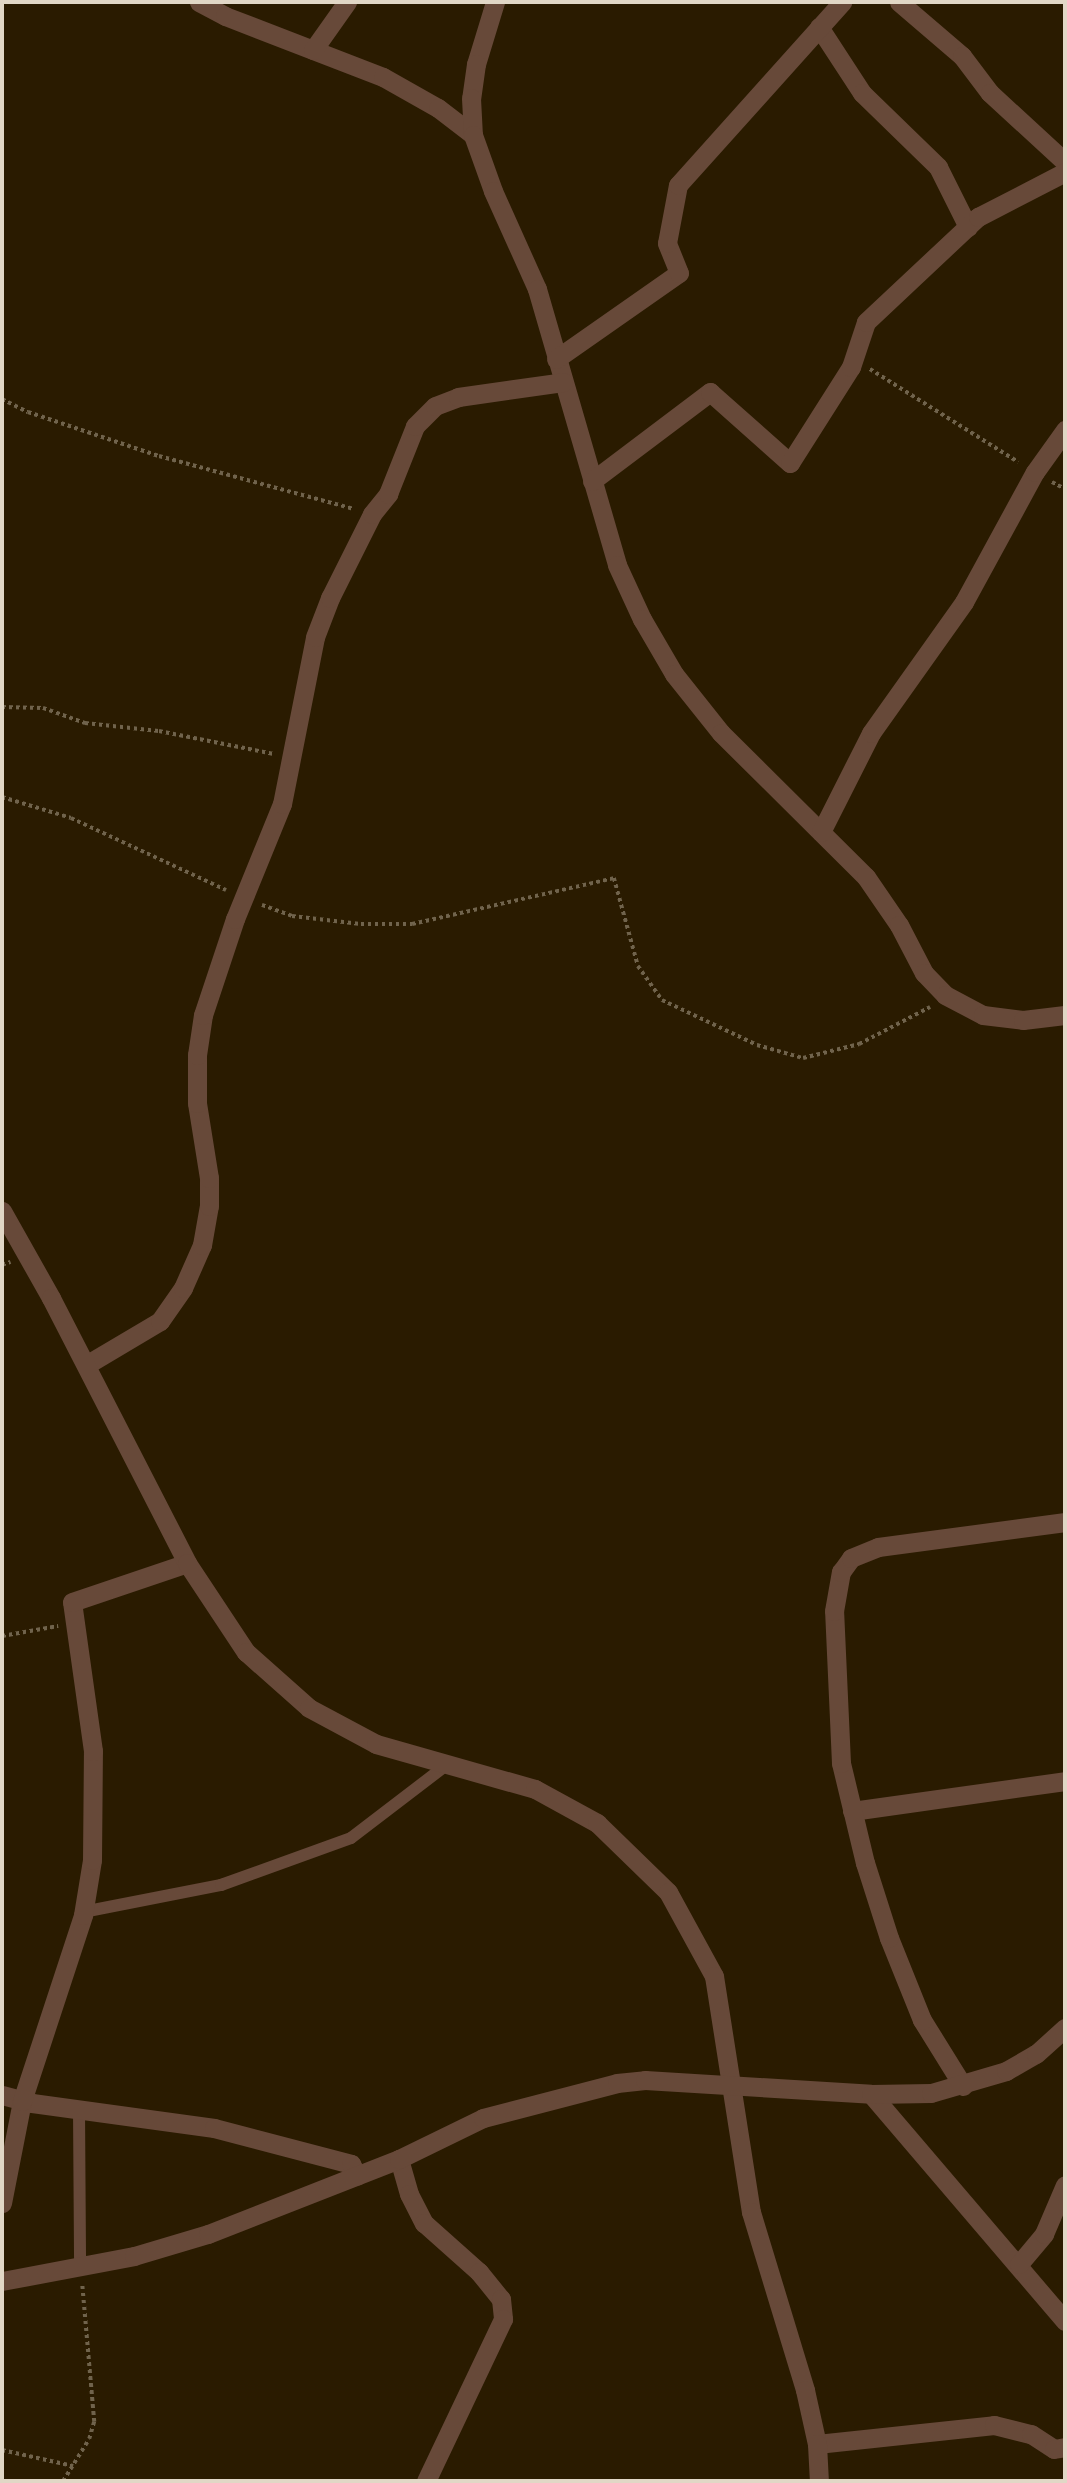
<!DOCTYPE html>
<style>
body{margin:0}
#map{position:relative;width:1067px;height:2483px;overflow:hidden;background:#2a1b00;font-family:"Noto Serif",serif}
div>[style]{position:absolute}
.path>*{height:3.5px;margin-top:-1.75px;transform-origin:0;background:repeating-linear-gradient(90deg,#70634c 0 3.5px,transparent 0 7px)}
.service>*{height:12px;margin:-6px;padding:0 6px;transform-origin:6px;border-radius:6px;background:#674939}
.minor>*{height:19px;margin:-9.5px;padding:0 9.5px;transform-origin:9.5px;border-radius:9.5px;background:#674939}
.tertiary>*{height:19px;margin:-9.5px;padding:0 9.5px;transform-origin:9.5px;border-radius:9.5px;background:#674939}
span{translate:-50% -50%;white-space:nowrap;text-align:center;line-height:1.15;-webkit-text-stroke:5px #1e1300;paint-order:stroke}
.frame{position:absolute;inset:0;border:4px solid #e1d7c6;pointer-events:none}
</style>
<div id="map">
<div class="path">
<i style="left:870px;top:369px;width:175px;rotate:32.1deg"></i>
<i style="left:2px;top:399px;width:29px;rotate:27deg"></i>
<i style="left:28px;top:412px;width:138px;rotate:18.6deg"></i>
<i style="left:159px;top:456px;width:202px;rotate:15.2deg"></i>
<i style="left:1052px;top:482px;width:15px;rotate:28deg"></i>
<i style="left:2px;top:707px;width:41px;rotate:1.4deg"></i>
<i style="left:43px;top:708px;width:45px;rotate:19.7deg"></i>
<i style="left:85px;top:723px;width:74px;rotate:6.2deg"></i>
<i style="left:159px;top:731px;width:117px;rotate:11.3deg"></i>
<i style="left:2px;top:797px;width:72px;rotate:16.9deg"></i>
<i style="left:71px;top:818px;width:171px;rotate:24.9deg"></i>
<i style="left:262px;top:905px;width:32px;rotate:20deg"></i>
<i style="left:292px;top:916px;width:69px;rotate:6.6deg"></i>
<i style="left:361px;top:924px;width:51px"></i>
<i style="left:412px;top:924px;width:207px;rotate:-12.8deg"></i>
<i style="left:614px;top:878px;width:91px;rotate:74.7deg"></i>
<i style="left:638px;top:966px;width:42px;rotate:54.8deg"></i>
<i style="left:662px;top:1000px;width:105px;rotate:25.3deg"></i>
<i style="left:757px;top:1045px;width:48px;rotate:15.8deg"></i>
<i style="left:803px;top:1058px;width:58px;rotate:-14deg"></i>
<i style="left:859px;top:1044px;width:80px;rotate:-27.5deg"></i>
<i style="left:2px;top:1265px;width:9px;rotate:-21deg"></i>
<i style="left:2px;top:1636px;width:57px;rotate:-10.1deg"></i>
<i style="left:2px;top:2450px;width:73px;rotate:12.7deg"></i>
<i style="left:63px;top:2481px;width:49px;rotate:-58.2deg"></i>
<i style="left:89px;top:2439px;width:18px;rotate:-74deg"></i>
<i style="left:94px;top:2422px;width:138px;rotate:-95deg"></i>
</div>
<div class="service">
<i style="left:83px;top:1912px;width:141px;rotate:-11.1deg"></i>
<i style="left:221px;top:1885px;width:138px;rotate:-19.9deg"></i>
<i style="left:351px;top:1838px;width:123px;rotate:-37.4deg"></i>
<i style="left:79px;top:2110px;width:158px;rotate:89.6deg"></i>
</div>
<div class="minor">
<i style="left:199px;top:2px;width:30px;rotate:28deg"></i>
<i style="left:225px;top:16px;width:169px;rotate:21.1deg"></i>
<i style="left:383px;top:77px;width:63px;rotate:29.4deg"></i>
<i style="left:438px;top:108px;width:44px;rotate:37.6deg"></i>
<i style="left:495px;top:2px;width:65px;rotate:107deg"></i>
<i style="left:476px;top:64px;width:34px;rotate:98deg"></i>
<i style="left:471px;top:98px;width:37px;rotate:87deg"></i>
<i style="left:473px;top:135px;width:59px;rotate:70.3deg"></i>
<i style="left:493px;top:191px;width:107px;rotate:65.8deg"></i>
<i style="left:537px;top:289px;width:287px;rotate:73.8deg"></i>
<i style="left:617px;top:565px;width:60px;rotate:65.2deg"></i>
<i style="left:642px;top:619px;width:64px;rotate:59.8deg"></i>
<i style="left:674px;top:674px;width:75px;rotate:51.5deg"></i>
<i style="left:721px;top:733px;width:204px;rotate:44.8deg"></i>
<i style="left:866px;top:877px;width:58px;rotate:55.5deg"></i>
<i style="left:899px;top:925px;width:54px;rotate:62.5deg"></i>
<i style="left:924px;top:973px;width:30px;rotate:46deg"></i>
<i style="left:945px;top:995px;width:43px;rotate:27.8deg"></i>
<i style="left:983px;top:1015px;width:40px;rotate:7.1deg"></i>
<i style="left:1023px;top:1020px;width:42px;rotate:-6.8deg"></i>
<i style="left:899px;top:2px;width:83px;rotate:40.6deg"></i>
<i style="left:962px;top:56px;width:46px;rotate:52.9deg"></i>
<i style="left:990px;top:93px;width:102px;rotate:42.6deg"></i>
<i style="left:819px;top:27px;width:79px;rotate:56.9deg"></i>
<i style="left:862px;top:93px;width:106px;rotate:44.2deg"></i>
<i style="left:938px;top:167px;width:67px;rotate:63.4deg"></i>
<i style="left:313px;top:50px;width:59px;rotate:-54.7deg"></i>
<i style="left:556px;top:359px;width:150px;rotate:-35deg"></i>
<i style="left:679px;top:273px;width:32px;rotate:-112deg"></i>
<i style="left:667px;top:243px;width:59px;rotate:-79.3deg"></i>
<i style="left:678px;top:185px;width:246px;rotate:-48.1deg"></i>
<i style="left:592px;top:481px;width:148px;rotate:-37deg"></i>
<i style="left:710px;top:392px;width:107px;rotate:41.6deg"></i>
<i style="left:790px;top:463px;width:114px;rotate:-57.6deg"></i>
<i style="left:851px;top:367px;width:47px;rotate:-71.6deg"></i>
<i style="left:866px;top:322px;width:154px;rotate:-43.2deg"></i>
<i style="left:978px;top:217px;width:98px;rotate:-27.3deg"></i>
<i style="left:821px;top:832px;width:111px;rotate:-63.2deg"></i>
<i style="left:871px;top:733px;width:161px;rotate:-54.6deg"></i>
<i style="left:964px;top:602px;width:148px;rotate:-61.4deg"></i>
<i style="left:1035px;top:472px;width:52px;rotate:-54.5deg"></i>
<i style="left:86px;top:1365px;width:86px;rotate:-30.7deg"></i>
<i style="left:160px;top:1321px;width:40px;rotate:-55.1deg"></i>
<i style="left:183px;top:1288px;width:47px;rotate:-66.2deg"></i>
<i style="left:202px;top:1245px;width:40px;rotate:-80deg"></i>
<i style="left:209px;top:1206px;width:28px;rotate:-90deg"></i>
<i style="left:209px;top:1178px;width:76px;rotate:-99.1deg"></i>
<i style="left:197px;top:1103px;width:48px;rotate:-90deg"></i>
<i style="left:197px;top:1055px;width:40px;rotate:-81.5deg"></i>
<i style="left:203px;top:1015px;width:101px;rotate:-71.6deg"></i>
<i style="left:235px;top:919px;width:124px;rotate:-67.8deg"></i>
<i style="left:282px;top:804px;width:170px;rotate:-78.8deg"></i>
<i style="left:315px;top:637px;width:42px;rotate:-69deg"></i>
<i style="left:330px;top:598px;width:94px;rotate:-63.4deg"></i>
<i style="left:372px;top:514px;width:26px;rotate:-51deg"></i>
<i style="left:388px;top:494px;width:73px;rotate:-68.3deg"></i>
<i style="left:415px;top:426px;width:28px;rotate:-45deg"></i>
<i style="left:435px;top:406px;width:25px;rotate:-21deg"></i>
<i style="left:458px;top:397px;width:106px;rotate:-8.1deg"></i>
<i style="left:852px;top:1811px;width:215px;rotate:-8deg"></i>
<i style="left:963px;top:2086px;width:78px;rotate:-121.8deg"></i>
<i style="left:922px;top:2020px;width:88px;rotate:-111.9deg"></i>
<i style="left:889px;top:1938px;width:79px;rotate:-107.7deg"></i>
<i style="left:865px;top:1863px;width:103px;rotate:-103.5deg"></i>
<i style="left:841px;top:1763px;width:152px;rotate:-92.6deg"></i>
<i style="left:834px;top:1611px;width:40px;rotate:-80deg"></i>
<i style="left:841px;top:1572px;width:17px;rotate:-54deg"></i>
<i style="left:851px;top:1558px;width:29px;rotate:-22deg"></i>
<i style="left:878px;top:1547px;width:189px;rotate:-7.6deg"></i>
<i style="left:871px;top:2094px;width:299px;rotate:49.5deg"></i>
<i style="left:2px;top:2095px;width:31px;rotate:15deg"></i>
<i style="left:32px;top:2103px;width:184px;rotate:7.8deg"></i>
<i style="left:214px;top:2128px;width:142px;rotate:14.7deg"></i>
<i style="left:351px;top:2164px;width:13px;rotate:61deg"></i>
<i style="left:399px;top:2159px;width:36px;rotate:74deg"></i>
<i style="left:409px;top:2194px;width:33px;rotate:63deg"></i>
<i style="left:424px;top:2223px;width:74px;rotate:41.7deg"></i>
<i style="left:479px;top:2272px;width:35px;rotate:51deg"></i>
<i style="left:501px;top:2299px;width:20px;rotate:84deg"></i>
<i style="left:503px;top:2319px;width:179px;rotate:115.4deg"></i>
<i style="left:2px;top:2203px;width:104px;rotate:-78.9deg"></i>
<i style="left:22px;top:2101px;width:196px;rotate:-71.8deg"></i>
<i style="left:83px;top:1915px;width:56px;rotate:-80.7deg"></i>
<i style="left:92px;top:1860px;width:109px;rotate:-89.5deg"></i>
<i style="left:93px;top:1751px;width:150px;rotate:-98deg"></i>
<i style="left:72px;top:1602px;width:121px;rotate:-18.7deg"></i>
<i style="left:1019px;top:2264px;width:39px;rotate:-50deg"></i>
<i style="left:1044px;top:2234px;width:53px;rotate:-66.8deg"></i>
<i style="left:817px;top:2444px;width:178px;rotate:-6.1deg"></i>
<i style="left:994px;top:2425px;width:38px;rotate:14deg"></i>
<i style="left:1031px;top:2434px;width:27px;rotate:33deg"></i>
<i style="left:1054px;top:2449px;width:11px;rotate:-10deg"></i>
</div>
<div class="tertiary">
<i style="left:2px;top:1211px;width:100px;rotate:60.6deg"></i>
<i style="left:51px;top:1298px;width:298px;rotate:62.8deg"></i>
<i style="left:187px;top:1563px;width:107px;rotate:56.5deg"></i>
<i style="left:246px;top:1652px;width:84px;rotate:41.6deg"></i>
<i style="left:309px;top:1708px;width:76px;rotate:28.2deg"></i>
<i style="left:376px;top:1744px;width:165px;rotate:15.8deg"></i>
<i style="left:535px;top:1789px;width:71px;rotate:28.7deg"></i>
<i style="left:597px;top:1823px;width:99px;rotate:44.2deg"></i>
<i style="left:668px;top:1892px;width:96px;rotate:61.3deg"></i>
<i style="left:714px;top:1976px;width:239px;rotate:81.1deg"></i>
<i style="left:751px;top:2212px;width:186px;rotate:73.1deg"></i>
<i style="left:805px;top:2390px;width:55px;rotate:77.5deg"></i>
<i style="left:817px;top:2444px;width:37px;rotate:87deg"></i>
<i style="left:2px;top:2281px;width:134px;rotate:-10.7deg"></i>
<i style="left:134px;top:2256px;width:77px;rotate:-16.6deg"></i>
<i style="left:208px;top:2234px;width:205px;rotate:-21.4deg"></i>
<i style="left:399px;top:2159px;width:93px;rotate:-26deg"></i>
<i style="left:483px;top:2118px;width:138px;rotate:-14.6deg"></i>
<i style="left:617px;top:2083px;width:28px;rotate:-6deg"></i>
<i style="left:645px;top:2080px;width:226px;rotate:3.5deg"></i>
<i style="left:871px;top:2094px;width:60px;rotate:-1deg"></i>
<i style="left:931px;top:2093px;width:78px;rotate:-16.3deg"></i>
<i style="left:1006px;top:2071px;width:34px;rotate:-30deg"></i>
<i style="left:1036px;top:2054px;width:39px;rotate:-42deg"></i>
</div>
<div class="frame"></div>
</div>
